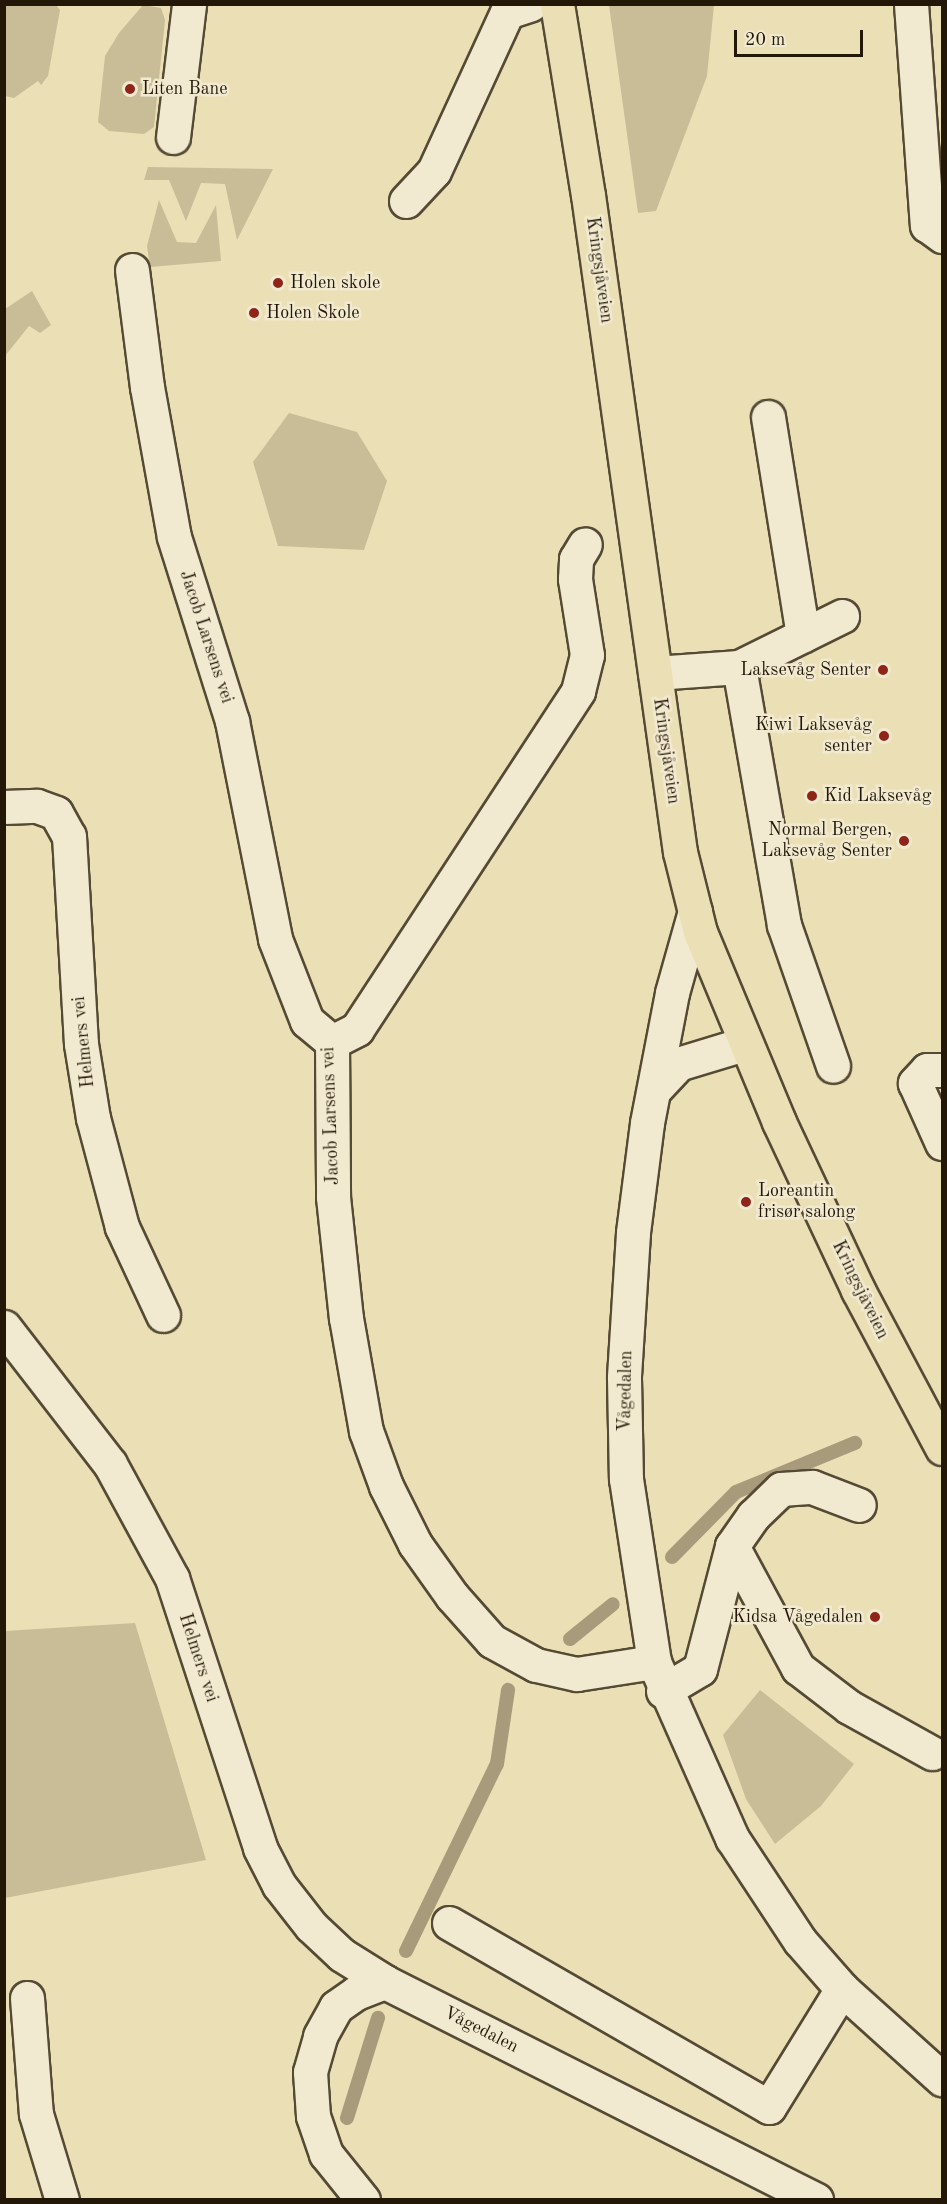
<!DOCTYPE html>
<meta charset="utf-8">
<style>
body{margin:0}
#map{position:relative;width:947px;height:2204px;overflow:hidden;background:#ebdfb6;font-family:"Old Standard TT",serif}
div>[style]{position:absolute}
.green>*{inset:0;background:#c9bd98}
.stream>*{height:14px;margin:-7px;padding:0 7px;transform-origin:7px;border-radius:7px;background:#a79b7b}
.roads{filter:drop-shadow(2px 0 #554a34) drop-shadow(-2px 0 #554a34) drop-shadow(0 2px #554a34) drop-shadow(0 -2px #554a34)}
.minor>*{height:33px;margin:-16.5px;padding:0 16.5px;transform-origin:16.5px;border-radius:16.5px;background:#f2ead0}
.major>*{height:33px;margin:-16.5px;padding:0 16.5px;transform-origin:16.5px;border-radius:16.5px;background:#ebdfb6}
.dots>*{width:16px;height:16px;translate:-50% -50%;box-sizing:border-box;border:3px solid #f2ead0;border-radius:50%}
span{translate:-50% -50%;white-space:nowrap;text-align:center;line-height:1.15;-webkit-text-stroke:5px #f2ead0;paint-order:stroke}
.poi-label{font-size:18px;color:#231808}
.left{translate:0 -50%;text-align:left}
.right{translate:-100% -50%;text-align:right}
.street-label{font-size:18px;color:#231808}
.frame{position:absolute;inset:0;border:6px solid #231808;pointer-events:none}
.scale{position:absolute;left:734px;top:30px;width:129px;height:27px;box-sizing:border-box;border:3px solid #231808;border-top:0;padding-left:8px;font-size:18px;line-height:21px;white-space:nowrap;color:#231808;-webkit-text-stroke:4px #f2ead0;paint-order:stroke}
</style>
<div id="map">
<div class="green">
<i style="clip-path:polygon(4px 5px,56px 5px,60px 10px,48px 76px,41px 85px,38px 81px,14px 98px,5px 96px)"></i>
<i style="clip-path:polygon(143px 5px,161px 8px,165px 20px,154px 127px,144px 134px,109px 131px,98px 122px,105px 56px,119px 33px)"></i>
<i style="clip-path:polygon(609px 5px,714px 5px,707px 76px,656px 211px,638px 213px)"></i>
<i style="clip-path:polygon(148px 167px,273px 169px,237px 240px,225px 184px,201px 183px,186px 221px,169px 180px,144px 180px)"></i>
<i style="clip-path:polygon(159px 200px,177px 242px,196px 243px,216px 205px,221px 261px,150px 267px,147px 246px)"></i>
<i style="clip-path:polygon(32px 291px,51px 325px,40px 333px,29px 326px,5px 356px,5px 309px)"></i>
<i style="clip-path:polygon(289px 413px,357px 432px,387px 481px,364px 550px,278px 546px,253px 462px)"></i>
<i style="clip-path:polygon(135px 1623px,206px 1860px,5px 1898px,5px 1631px)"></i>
<i style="clip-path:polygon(760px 1690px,854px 1764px,821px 1806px,775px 1844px,746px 1799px,723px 1735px)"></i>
</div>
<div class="stream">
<i style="left:672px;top:1557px;width:91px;rotate:-45.4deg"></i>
<i style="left:736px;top:1492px;width:129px;rotate:-22.4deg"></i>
<i style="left:570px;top:1639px;width:55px;rotate:-39.1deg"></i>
<i style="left:406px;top:1951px;width:208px;rotate:-64.1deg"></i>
<i style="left:497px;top:1764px;width:75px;rotate:-81.5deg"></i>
<i style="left:347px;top:2118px;width:105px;rotate:-72.8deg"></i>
</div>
<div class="roads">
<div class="minor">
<i style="left:911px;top:4px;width:222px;rotate:85.9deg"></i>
<i style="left:927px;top:225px;width:19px;rotate:36deg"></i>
<i style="left:173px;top:137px;width:134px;rotate:-83.1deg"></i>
<i style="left:406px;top:201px;width:41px;rotate:-47deg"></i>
<i style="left:434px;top:171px;width:175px;rotate:-65.3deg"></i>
<i style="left:507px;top:12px;width:25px;rotate:-18deg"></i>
<i style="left:132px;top:270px;width:118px;rotate:82.7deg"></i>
<i style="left:147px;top:387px;width:152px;rotate:79.8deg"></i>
<i style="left:174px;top:537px;width:193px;rotate:72.5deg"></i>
<i style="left:232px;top:721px;width:222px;rotate:78.8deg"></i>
<i style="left:275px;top:939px;width:88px;rotate:68.7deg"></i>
<i style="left:307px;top:1021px;width:33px;rotate:40deg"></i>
<i style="left:768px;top:417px;width:221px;rotate:80.9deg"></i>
<i style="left:739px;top:667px;width:262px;rotate:80.1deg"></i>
<i style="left:784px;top:925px;width:149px;rotate:70.8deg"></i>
<i style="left:655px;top:673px;width:84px;rotate:-4.1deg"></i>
<i style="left:739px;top:667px;width:115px;rotate:-26.3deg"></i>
<i style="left:4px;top:807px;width:33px;rotate:-2deg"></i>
<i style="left:37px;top:806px;width:20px;rotate:20deg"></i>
<i style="left:56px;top:813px;width:26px;rotate:61deg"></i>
<i style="left:69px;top:836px;width:208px;rotate:86.7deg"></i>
<i style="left:81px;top:1044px;width:75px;rotate:80.8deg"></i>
<i style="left:93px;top:1118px;width:113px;rotate:75.1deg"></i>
<i style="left:122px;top:1227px;width:97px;rotate:65deg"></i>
<i style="left:695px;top:911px;width:85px;rotate:105.7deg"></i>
<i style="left:672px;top:993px;width:132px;rotate:100.9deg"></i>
<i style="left:647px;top:1123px;width:111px;rotate:97.3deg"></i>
<i style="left:633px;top:1233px;width:145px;rotate:93.6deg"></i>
<i style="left:624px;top:1378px;width:101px;rotate:88.9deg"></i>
<i style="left:626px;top:1479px;width:185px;rotate:81.3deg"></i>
<i style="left:654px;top:1662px;width:193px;rotate:66.1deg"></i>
<i style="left:732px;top:1838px;width:123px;rotate:56.6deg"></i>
<i style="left:800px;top:1941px;width:64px;rotate:48.8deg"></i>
<i style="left:842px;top:1989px;width:135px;rotate:42deg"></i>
<i style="left:332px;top:1042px;width:155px;rotate:89.6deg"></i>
<i style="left:333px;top:1197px;width:122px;rotate:83.9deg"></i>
<i style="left:346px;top:1318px;width:115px;rotate:80deg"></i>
<i style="left:366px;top:1431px;width:59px;rotate:70deg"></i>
<i style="left:386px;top:1486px;width:65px;rotate:63.4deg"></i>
<i style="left:415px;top:1544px;width:64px;rotate:54.6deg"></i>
<i style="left:452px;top:1596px;width:60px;rotate:48.4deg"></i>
<i style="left:492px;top:1641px;width:50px;rotate:28.6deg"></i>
<i style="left:536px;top:1665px;width:42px;rotate:12.4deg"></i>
<i style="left:577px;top:1674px;width:78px;rotate:-8.9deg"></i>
<i style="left:332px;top:1042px;width:28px;rotate:-27deg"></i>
<i style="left:357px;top:1029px;width:404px;rotate:-56.8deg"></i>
<i style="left:578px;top:691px;width:37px;rotate:-76deg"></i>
<i style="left:587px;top:655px;width:77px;rotate:-99deg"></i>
<i style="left:575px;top:579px;width:20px;rotate:-87deg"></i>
<i style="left:576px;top:559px;width:17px;rotate:-59deg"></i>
<i style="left:942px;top:1070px;width:15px;rotate:180deg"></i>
<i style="left:927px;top:1070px;width:18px;rotate:133deg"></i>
<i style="left:915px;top:1083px;width:66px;rotate:65.8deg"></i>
<i style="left:655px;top:1089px;width:34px;rotate:-47deg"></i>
<i style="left:678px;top:1064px;width:69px;rotate:-16.9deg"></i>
<i style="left:4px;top:1327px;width:173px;rotate:52.3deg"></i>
<i style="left:110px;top:1464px;width:130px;rotate:61.5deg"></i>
<i style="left:172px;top:1578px;width:284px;rotate:71.9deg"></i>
<i style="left:260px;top:1848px;width:42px;rotate:62.8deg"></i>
<i style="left:279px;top:1885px;width:52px;rotate:52deg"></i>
<i style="left:311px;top:1926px;width:42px;rotate:43.1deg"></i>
<i style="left:342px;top:1955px;width:51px;rotate:32.1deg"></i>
<i style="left:732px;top:1546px;width:139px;rotate:61.6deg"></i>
<i style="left:798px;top:1668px;width:64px;rotate:37.4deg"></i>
<i style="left:849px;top:1707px;width:95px;rotate:29deg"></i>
<i style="left:663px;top:1691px;width:43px;rotate:-30.7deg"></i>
<i style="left:700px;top:1669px;width:127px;rotate:-75.4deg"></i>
<i style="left:732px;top:1546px;width:37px;rotate:-55deg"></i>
<i style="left:753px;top:1516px;width:39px;rotate:-44deg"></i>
<i style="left:781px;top:1489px;width:31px;rotate:-4deg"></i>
<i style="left:812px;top:1487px;width:50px;rotate:21deg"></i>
<i style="left:449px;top:1923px;width:369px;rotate:29.9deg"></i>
<i style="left:769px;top:2107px;width:139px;rotate:-58.3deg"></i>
<i style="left:27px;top:1998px;width:116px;rotate:85.6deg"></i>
<i style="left:36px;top:2114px;width:90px;rotate:73.2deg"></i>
<i style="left:363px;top:2200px;width:59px;rotate:-128.8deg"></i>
<i style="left:326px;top:2154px;width:40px;rotate:-108.9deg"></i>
<i style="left:313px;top:2116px;width:44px;rotate:-93.9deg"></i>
<i style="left:310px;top:2072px;width:37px;rotate:-74deg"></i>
<i style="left:320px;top:2036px;width:33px;rotate:-61deg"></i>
<i style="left:336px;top:2007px;width:24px;rotate:-35deg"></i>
<i style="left:356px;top:1993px;width:31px;rotate:-21deg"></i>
<i style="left:385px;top:1982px;width:483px;rotate:26.8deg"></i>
</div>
<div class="major">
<i style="left:557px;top:4px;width:193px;rotate:80.8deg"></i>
<i style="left:588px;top:195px;width:663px;rotate:82.03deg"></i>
<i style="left:680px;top:852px;width:82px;rotate:76deg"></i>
<i style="left:700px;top:932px;width:206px;rotate:67.4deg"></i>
<i style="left:779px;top:1122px;width:186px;rotate:64.8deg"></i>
<i style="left:858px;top:1290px;width:179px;rotate:62deg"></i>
</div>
</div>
<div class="dots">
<i style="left:130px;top:89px;background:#8f2418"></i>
<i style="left:278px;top:283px;background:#8f2418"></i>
<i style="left:254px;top:313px;background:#8f2418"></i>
<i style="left:883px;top:670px;background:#8f2418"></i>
<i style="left:884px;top:736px;background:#8f2418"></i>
<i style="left:812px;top:796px;background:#8f2418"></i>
<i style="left:904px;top:841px;background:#8f2418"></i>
<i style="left:746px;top:1202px;background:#8f2418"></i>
<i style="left:875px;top:1617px;background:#8f2418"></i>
</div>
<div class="poi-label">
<span class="left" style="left:142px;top:89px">Liten Bane</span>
<span class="left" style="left:290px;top:283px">Holen skole</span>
<span class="left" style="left:266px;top:313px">Holen Skole</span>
<span class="right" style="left:871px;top:670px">Laksevåg Senter</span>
<span class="right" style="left:872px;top:736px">Kiwi Laksevåg<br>senter</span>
<span class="left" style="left:824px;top:796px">Kid Laksevåg</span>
<span class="right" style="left:892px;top:841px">Normal Bergen,<br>Laksevåg Senter</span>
<span class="left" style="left:758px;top:1202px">Loreantin<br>frisør salong</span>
<span class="right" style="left:863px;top:1617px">Kidsa Vågedalen</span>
</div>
<div class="street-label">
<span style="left:599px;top:270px;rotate:82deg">Kringsjåveien</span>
<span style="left:206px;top:637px;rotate:72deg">Jacob Larsens vei</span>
<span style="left:666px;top:751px;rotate:82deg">Kringsjåveien</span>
<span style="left:84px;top:1042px;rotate:-96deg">Helmers vei</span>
<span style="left:331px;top:1116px;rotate:-92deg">Jacob Larsens vei</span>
<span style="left:860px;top:1290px;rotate:64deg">Kringsjåveien</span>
<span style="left:626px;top:1391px;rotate:-89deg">Vågedalen</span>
<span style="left:198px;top:1658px;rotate:72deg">Helmers vei</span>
<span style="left:481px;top:2030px;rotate:27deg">Vågedalen</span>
</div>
<div class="frame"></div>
<div class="scale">20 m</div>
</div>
